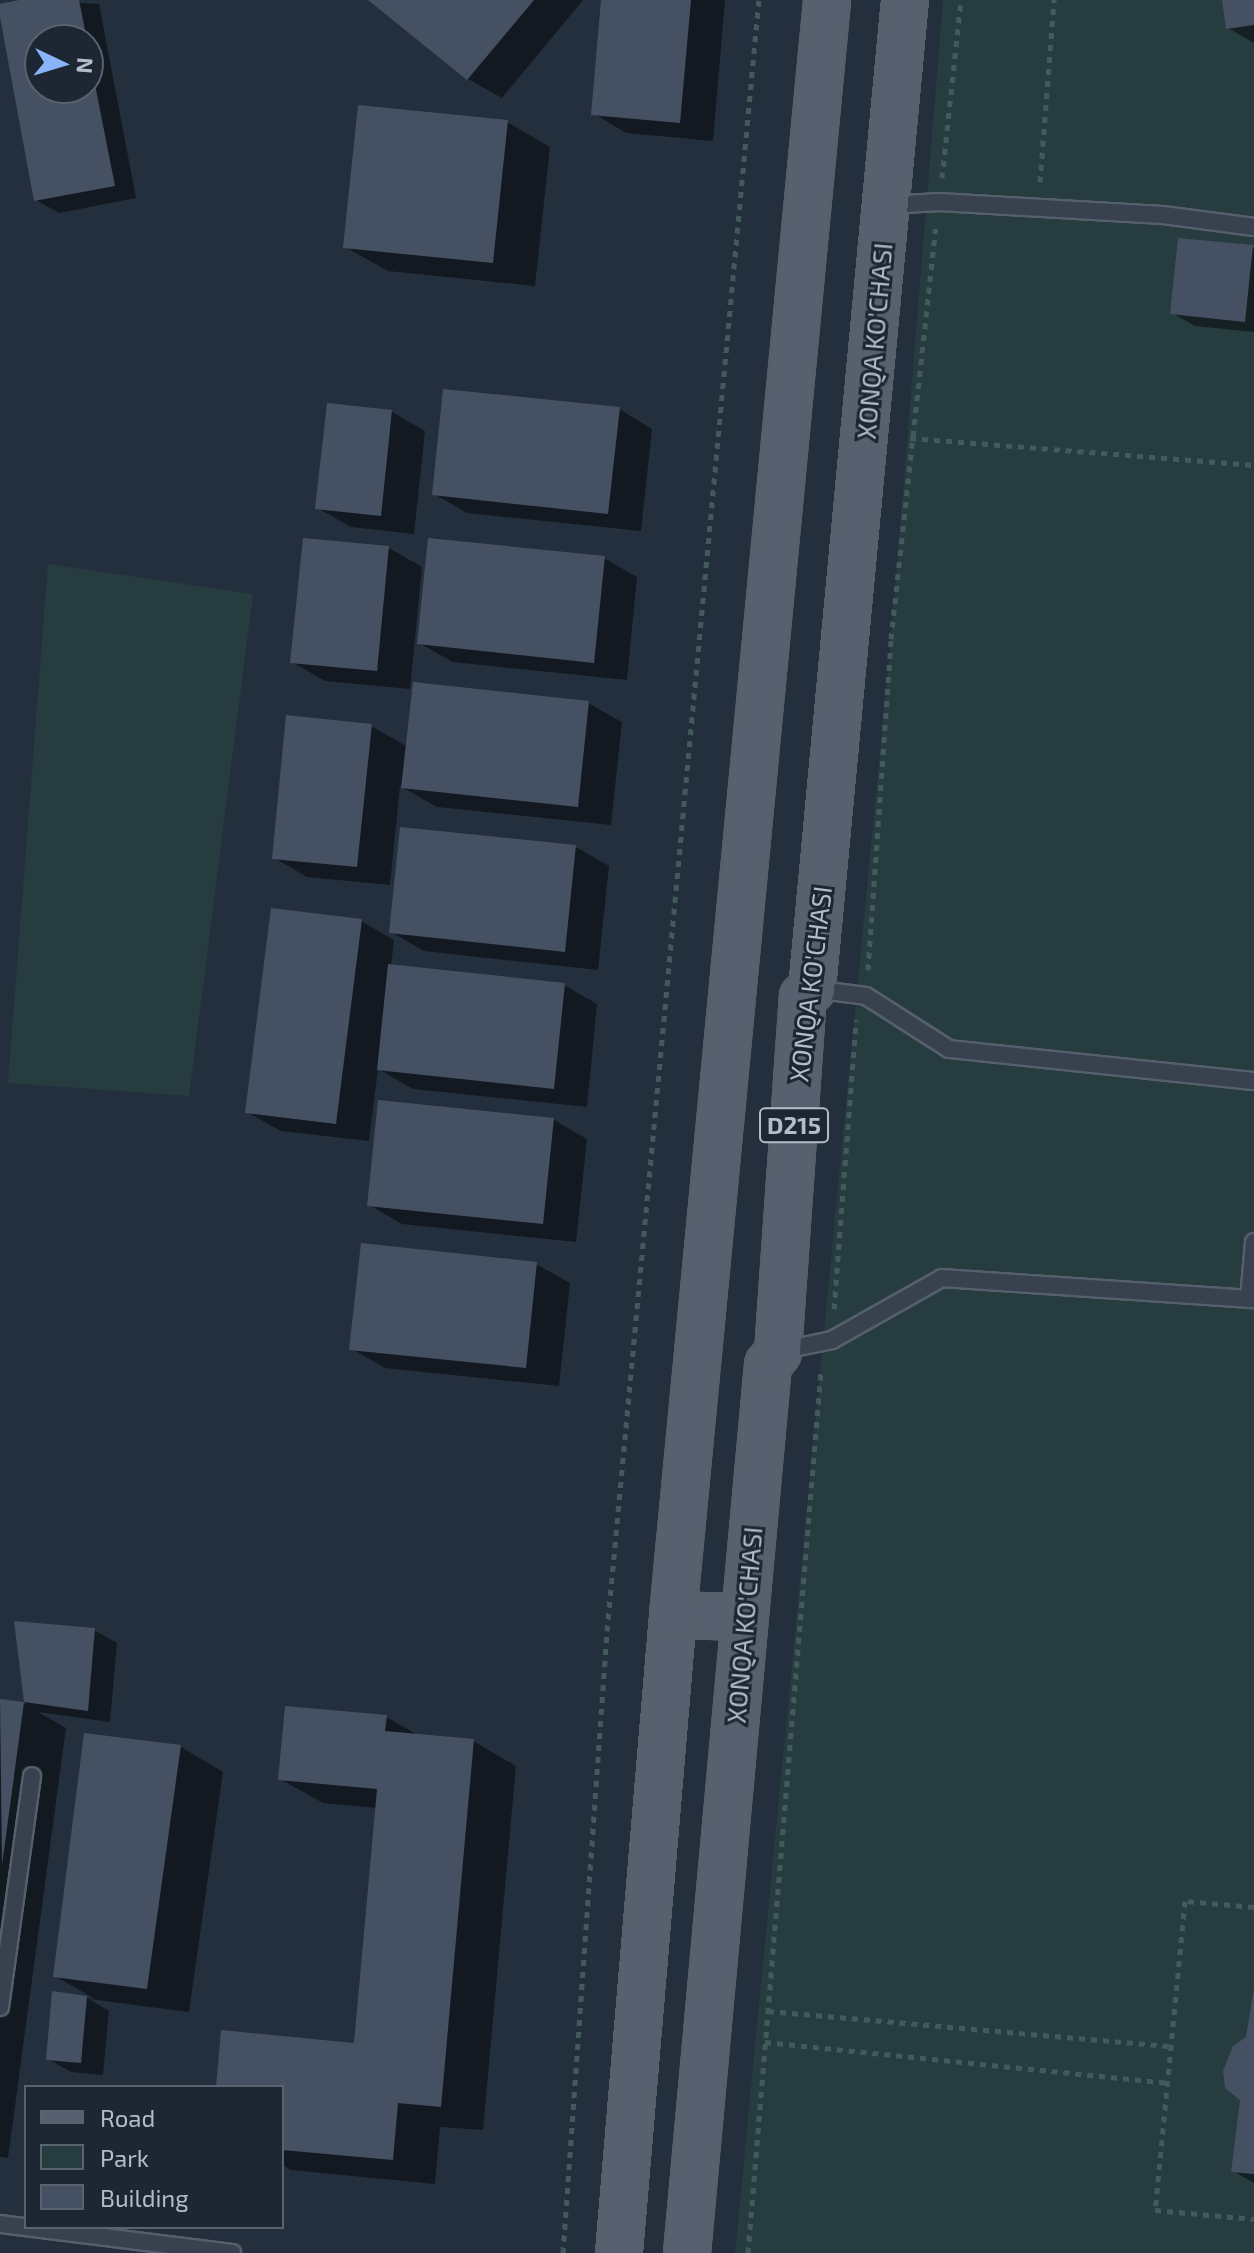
<!DOCTYPE html>
<style>
body{margin:0}
#map{position:relative;width:1254px;height:2253px;overflow:hidden;background:#242f3e;font-family:"Exo 2",sans-serif}
div>[style]{position:absolute}
.green>*{inset:0;background:#263c3f}
.shadow>*{inset:0;background:#0007}
.building>*{inset:0;background:#455162}
.path>*{height:5px;margin-top:-2.5px;transform-origin:0;background:repeating-linear-gradient(90deg,#44595c 0 6px,transparent 0 12px)}
.roads{filter:drop-shadow(2px 0 #565f6c) drop-shadow(-2px 0 #565f6c) drop-shadow(0 2px #565f6c) drop-shadow(0 -2px #565f6c)}
.service>*{height:16px;margin:-8px;padding:0 8px;transform-origin:8px;border-radius:8px;background:#38414e}
.primary>*{height:44px;margin:-22px;padding:0 22px;transform-origin:22px;border-radius:22px;background:#56606e}
span{translate:-50% -50%;white-space:nowrap;text-align:center;line-height:1.15;-webkit-text-stroke:6px #1d2633;paint-order:stroke}
.shield-label span{padding:2px 6px;background:#1d2633;border:2px solid;border-radius:6px;-webkit-text-stroke-width:0}
.shield-label{font-size:24px;color:#b4bcc9;font-weight:700}
.street-label{font-size:26px;color:#b4bcc9}
.legend{position:absolute;left:24px;top:2085px;width:260px;height:144px;box-sizing:border-box;background:#1d2633;border:2px solid #59626f;margin:0;padding:10px 14px;list-style:none;font-size:24px;color:#b4bcc9}
.legend li{display:flex;align-items:center;gap:16px;height:40px}
.legend b{width:40px;border:2px solid #59626f}
.north{position:absolute;left:24px;top:24px;width:80px;height:80px;box-sizing:border-box;background:#1d2633;border:2px solid #59626f;border-radius:50%;rotate:94deg;font-size:22px;font-weight:700;line-height:32px;text-align:center;color:#b4bcc9}
.north::after{content:'';display:block;margin:auto;width:28px;height:36px;background:#8ab4f8;clip-path:polygon(50% 0,100% 100%,50% 72%,0 100%)}
</style>
<div id="map">
<div class="green">
<i style="clip-path:polygon(943px 0,1254px 0,1254px 2253px,735px 2253px,891px 639px)"></i>
<i style="clip-path:polygon(48px 564px,253px 594px,189px 1096px,8px 1083px)"></i>
</div>
<div class="shadow">
<i style="clip-path:polygon(evenodd,30px 0,99px 4px,136px 198px,59px 213px,36px 200px,0 6px,30px 0,40px 40px,88px 40px,88px 88px,40px 88px,40px 40px)"></i>
<i style="clip-path:polygon(371px 0,583px 0,502px 98px,468px 79px)"></i>
<i style="clip-path:polygon(603px 0,725px 0,713px 141px,626px 133px,593px 113px)"></i>
<i style="clip-path:polygon(1224px 0,1254px 0,1254px 43px,1228px 28px)"></i>
<i style="clip-path:polygon(507px 122px,550px 147px,535px 286px,388px 271px,345px 247px)"></i>
<i style="clip-path:polygon(1254px 248px,1254px 332px,1195px 326px,1172px 313px)"></i>
<i style="clip-path:polygon(619px 409px,652px 429px,641px 531px,467px 513px,434px 494px)"></i>
<i style="clip-path:polygon(392px 412px,425px 431px,414px 534px,351px 527px,317px 508px)"></i>
<i style="clip-path:polygon(389px 548px,422px 567px,410px 689px,325px 681px,292px 662px)"></i>
<i style="clip-path:polygon(604px 558px,637px 577px,627px 680px,453px 662px,419px 643px)"></i>
<i style="clip-path:polygon(588px 703px,622px 722px,611px 825px,437px 807px,400px 786px,390px 885px,307px 877px,274px 858px,371px 726px,408px 747px)"></i>
<i style="clip-path:polygon(402px 829px,576px 847px,609px 866px,598px 970px,424px 951px,391px 932px)"></i>
<i style="clip-path:polygon(361px 921px,394px 940px,391px 967px,564px 985px,597px 1004px,587px 1107px,413px 1089px,378px 1069px,369px 1141px,281px 1131px,247px 1112px)"></i>
<i style="clip-path:polygon(554px 1120px,587px 1139px,576px 1242px,402px 1224px,369px 1205px)"></i>
<i style="clip-path:polygon(536px 1264px,570px 1283px,559px 1386px,385px 1368px,352px 1349px)"></i>
<i style="clip-path:polygon(16px 1624px,94px 1630px,117px 1643px,110px 1722px,38px 1712px,66px 1728px,8px 2158px,0 2157px,0 1701px,26px 1704px)"></i>
<i style="clip-path:polygon(386px 1717px,420px 1736px,473px 1741px,516px 1766px,483px 2130px,440px 2127px,435px 2184px,291px 2170px,282px 2165px,282px 2087px,218px 2087px,356px 2045px,377px 1808px,323px 1803px,280px 1779px)"></i>
<i style="clip-path:polygon(86px 1736px,181px 1747px,223px 1772px,189px 2012px,89px 1999px,109px 2011px,103px 2075px,71px 2072px,48px 2059px,53px 1994px,95px 1999px,55px 1976px)"></i>
<i style="clip-path:polygon(1254px 1989px,1254px 2183px,1233px 2171px)"></i>
<i style="clip-path:polygon(53px 2227px,122px 2227px,122px 2232px)"></i>
</div>
<div class="building">
<i style="clip-path:polygon(19px 0,79px 0,87px 40px,40px 40px,40px 88px,88px 88px,89px 54px,115px 186px,34px 201px,0 17px,0 4px)"></i>
<i style="clip-path:polygon(368px 0,534px 0,467px 80px)"></i>
<i style="clip-path:polygon(601px 0,691px 0,680px 123px,591px 115px)"></i>
<i style="clip-path:polygon(1222px 0,1254px 0,1254px 25px,1226px 29px)"></i>
<i style="clip-path:polygon(358px 105px,508px 120px,493px 263px,343px 248px)"></i>
<i style="clip-path:polygon(1178px 238px,1253px 245px,1245px 322px,1170px 314px)"></i>
<i style="clip-path:polygon(443px 389px,620px 407px,608px 514px,432px 495px)"></i>
<i style="clip-path:polygon(327px 403px,392px 410px,381px 516px,315px 509px)"></i>
<i style="clip-path:polygon(303px 538px,389px 546px,377px 671px,290px 663px)"></i>
<i style="clip-path:polygon(428px 538px,605px 556px,594px 663px,417px 644px)"></i>
<i style="clip-path:polygon(413px 682px,589px 701px,578px 807px,401px 788px)"></i>
<i style="clip-path:polygon(286px 715px,372px 724px,357px 867px,272px 859px)"></i>
<i style="clip-path:polygon(400px 827px,576px 845px,565px 952px,389px 933px)"></i>
<i style="clip-path:polygon(271px 908px,362px 919px,336px 1124px,245px 1113px)"></i>
<i style="clip-path:polygon(388px 964px,565px 983px,554px 1089px,377px 1070px)"></i>
<i style="clip-path:polygon(378px 1100px,554px 1118px,543px 1224px,367px 1206px)"></i>
<i style="clip-path:polygon(361px 1243px,537px 1262px,526px 1368px,349px 1350px)"></i>
<i style="clip-path:polygon(14px 1621px,95px 1628px,88px 1711px,24px 1702px,2px 1865px,0 1699px,24px 1702px)"></i>
<i style="clip-path:polygon(285px 1706px,387px 1715px,385px 1731px,474px 1739px,441px 2107px,398px 2103px,393px 2160px,282px 2150px,282px 2087px,216px 2087px,221px 2030px,354px 2043px,377px 1789px,278px 1780px)"></i>
<i style="clip-path:polygon(84px 1733px,181px 1745px,147px 1989px,53px 1977px)"></i>
<i style="clip-path:polygon(1254px 1988px,1254px 2174px,1231px 2172px,1240px 2100px,1225px 2088px,1223px 2071px,1233px 2046px,1246px 2037px)"></i>
<i style="clip-path:polygon(52px 1991px,87px 1996px,81px 2063px,46px 2060px)"></i>
</div>
<div class="path">
<i style="left:942px;top:178px;width:179px;rotate:-83.9deg"></i>
<i style="left:1040px;top:182px;width:183px;rotate:-85.6deg"></i>
<i style="left:910px;top:438px;width:345px;rotate:4.5deg"></i>
<i style="left:868px;top:970px;width:332px;rotate:-86deg"></i>
<i style="left:891px;top:639px;width:413px;rotate:-83.8deg"></i>
<i style="left:834px;top:1309px;width:290px;rotate:-85.6deg"></i>
<i style="left:1254px;top:1907px;width:69px;rotate:-175deg"></i>
<i style="left:1185px;top:1901px;width:310px;rotate:95.5deg"></i>
<i style="left:1155px;top:2210px;width:99px;rotate:5.2deg"></i>
<i style="left:768px;top:2011px;width:405px;rotate:5deg"></i>
<i style="left:765px;top:2042px;width:404px;rotate:5.8deg"></i>
<i style="left:563px;top:2253px;width:624px;rotate:-85.95deg"></i>
<i style="left:607px;top:1631px;width:1638px;rotate:-84.68deg"></i>
<i style="left:748px;top:2253px;width:886px;rotate:-85.27deg"></i>
</div>
<div class="roads">
<div class="service">
<i style="left:889px;top:205px;width:50px;rotate:-3.4deg"></i>
<i style="left:939px;top:202px;width:224px;rotate:3.3deg"></i>
<i style="left:1163px;top:215px;width:92px;rotate:7.5deg"></i>
<i style="left:813px;top:989px;width:53px;rotate:7.5deg"></i>
<i style="left:866px;top:996px;width:98px;rotate:32.6deg"></i>
<i style="left:949px;top:1049px;width:307px;rotate:6deg"></i>
<i style="left:1249px;top:1299px;width:57px;rotate:-85deg"></i>
<i style="left:779px;top:1351px;width:54px;rotate:-11.7deg"></i>
<i style="left:832px;top:1340px;width:126px;rotate:-29.4deg"></i>
<i style="left:942px;top:1278px;width:313px;rotate:3.9deg"></i>
<i style="left:0;top:2007px;width:233px;rotate:-82.1deg"></i>
<i style="left:0;top:2224px;width:234px;rotate:7.1deg"></i>
</div>
<div class="primary">
<i style="left:673px;top:1615px;width:72px;rotate:1.6deg"></i>
<i style="left:619px;top:2253px;width:640px;rotate:-85.16deg"></i>
<i style="left:673px;top:1615px;width:1622px;rotate:-84.55deg"></i>
<i style="left:687px;top:2253px;width:892px;rotate:-84.79deg"></i>
<i style="left:768px;top:1365px;width:16px;rotate:-52deg"></i>
<i style="left:778px;top:1352px;width:356px;rotate:-86deg"></i>
<i style="left:803px;top:997px;width:12px;rotate:-42deg"></i>
<i style="left:812px;top:989px;width:993px;rotate:-84.63deg"></i>
</div>
</div>
<div class="shield-label">
<span style="left:794px;top:1125px">D215</span>
</div>
<div class="street-label">
<span style="left:874px;top:341px;rotate:-85deg">XONQA KO'CHASI</span>
<span style="left:810px;top:984px;rotate:-83deg">XONQA KO'CHASI</span>
<span style="left:744px;top:1625px;rotate:-85deg">XONQA KO'CHASI</span>
</div>
<ul class="legend">
<li><b style="height:10px;background:#56606e"></b>Road</li>
<li><b style="height:22px;background:#263c3f"></b>Park</li>
<li><b style="height:22px;background:#455162"></b>Building</li>
</ul>
<div class="north">N</div>
</div>
